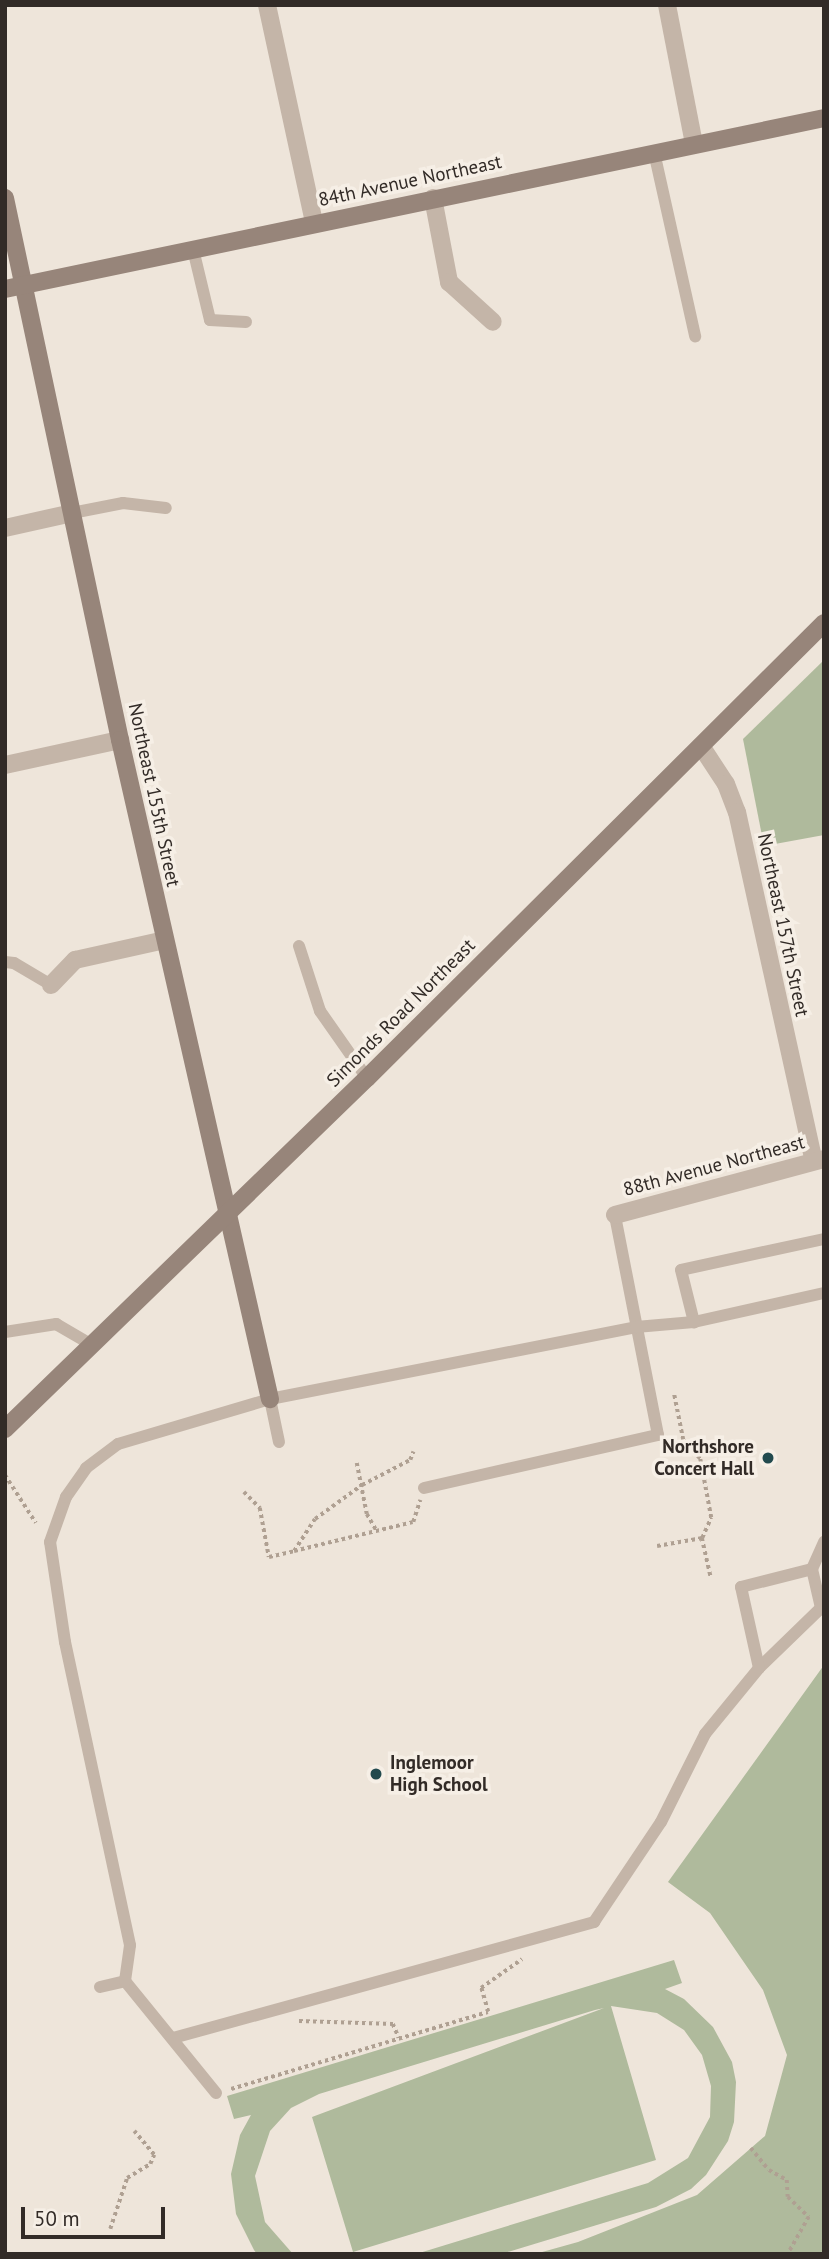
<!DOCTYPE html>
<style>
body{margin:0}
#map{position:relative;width:829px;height:2259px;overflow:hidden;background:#eee5da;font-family:"PT Sans",sans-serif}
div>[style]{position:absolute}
.green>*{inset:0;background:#afba9c}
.path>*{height:3.5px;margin-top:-1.75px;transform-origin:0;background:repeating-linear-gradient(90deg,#afa092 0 3.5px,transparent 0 7px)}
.lane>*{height:12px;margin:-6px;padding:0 6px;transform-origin:6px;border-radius:6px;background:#c4b5a8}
.street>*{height:18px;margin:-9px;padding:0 9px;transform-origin:9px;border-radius:9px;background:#c4b5a8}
.secondary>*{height:18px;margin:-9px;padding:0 9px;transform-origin:9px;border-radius:9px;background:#97857a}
.dots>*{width:19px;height:19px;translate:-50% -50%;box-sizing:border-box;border:4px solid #f6efe6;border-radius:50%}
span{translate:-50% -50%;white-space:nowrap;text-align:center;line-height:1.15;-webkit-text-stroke:7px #f6efe6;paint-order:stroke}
.street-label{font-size:19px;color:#322b27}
.poi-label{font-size:19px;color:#322b27;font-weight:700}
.right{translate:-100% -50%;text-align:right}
.left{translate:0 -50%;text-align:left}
.frame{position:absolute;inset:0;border:7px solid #322b27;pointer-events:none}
.scale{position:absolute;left:21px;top:2207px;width:144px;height:32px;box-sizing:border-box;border:4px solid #322b27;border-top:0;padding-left:9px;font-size:21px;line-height:24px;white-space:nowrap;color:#322b27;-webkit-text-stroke:5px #f6efe6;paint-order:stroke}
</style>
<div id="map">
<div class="green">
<i style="clip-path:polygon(824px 660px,824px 835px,764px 846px,743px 739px)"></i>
<i style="clip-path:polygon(824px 1665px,824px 2254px,535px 2254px,578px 2242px,697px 2195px,765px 2136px,787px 2055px,763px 1990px,710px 1913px,668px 1882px)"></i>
<i style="clip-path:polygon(674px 1960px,682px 1983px,665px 1989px,684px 1999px,713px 2027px,732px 2062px,736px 2082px,734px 2122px,728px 2141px,706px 2175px,691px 2189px,656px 2207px,501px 2254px,416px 2254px,648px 2183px,688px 2158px,710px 2117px,711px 2086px,702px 2055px,684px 2030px,657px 2013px,611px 2006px,656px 2160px,353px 2252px,312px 2117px,604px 2008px,595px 2010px,319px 2094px,291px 2108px,270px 2131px,255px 2176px,265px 2222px,293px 2254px,257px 2254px,254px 2250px,236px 2214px,231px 2174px,240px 2135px,251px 2115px,234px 2119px,227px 2096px)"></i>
</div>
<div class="path">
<i style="left:357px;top:1463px;width:52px;rotate:78.9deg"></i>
<i style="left:367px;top:1514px;width:20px;rotate:60deg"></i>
<i style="left:5px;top:1475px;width:57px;rotate:57.1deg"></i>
<i style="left:244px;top:1492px;width:23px;rotate:45deg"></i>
<i style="left:260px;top:1508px;width:50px;rotate:79.6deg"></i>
<i style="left:269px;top:1557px;width:26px;rotate:-13deg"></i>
<i style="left:294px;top:1551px;width:38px;rotate:-57deg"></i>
<i style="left:315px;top:1519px;width:58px;rotate:-35.9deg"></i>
<i style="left:362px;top:1485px;width:54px;rotate:-27.5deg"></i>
<i style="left:410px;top:1460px;width:9px;rotate:-69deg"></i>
<i style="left:702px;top:1538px;width:41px;rotate:77.3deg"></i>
<i style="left:657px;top:1546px;width:46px;rotate:-10.1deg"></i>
<i style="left:702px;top:1538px;width:22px;rotate:-66deg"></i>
<i style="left:711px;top:1518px;width:60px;rotate:-100.6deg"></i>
<i style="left:700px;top:1459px;width:25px;rotate:-132deg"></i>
<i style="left:683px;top:1440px;width:46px;rotate:-101.3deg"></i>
<i style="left:294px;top:1551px;width:122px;rotate:-13.7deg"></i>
<i style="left:413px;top:1522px;width:23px;rotate:-72deg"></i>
<i style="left:299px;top:2021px;width:94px;rotate:1.8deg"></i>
<i style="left:393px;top:2024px;width:15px;rotate:67deg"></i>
<i style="left:231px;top:2089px;width:268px;rotate:-16.7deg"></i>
<i style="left:488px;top:2012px;width:25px;rotate:-106deg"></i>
<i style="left:481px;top:1988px;width:50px;rotate:-35.3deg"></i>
<i style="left:751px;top:2148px;width:28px;rotate:51deg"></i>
<i style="left:769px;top:2170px;width:21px;rotate:29deg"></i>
<i style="left:787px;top:2180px;width:17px;rotate:87deg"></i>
<i style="left:788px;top:2197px;width:29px;rotate:44deg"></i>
<i style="left:809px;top:2217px;width:43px;rotate:119.6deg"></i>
<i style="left:110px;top:2229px;width:54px;rotate:-71.6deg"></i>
<i style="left:127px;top:2178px;width:27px;rotate:-31deg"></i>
<i style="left:150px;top:2164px;width:10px;rotate:-66deg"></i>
<i style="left:154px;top:2155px;width:31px;rotate:-130deg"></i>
</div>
<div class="lane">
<i style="left:654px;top:152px;width:189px;rotate:77.4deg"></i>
<i style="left:193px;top:249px;width:73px;rotate:76.5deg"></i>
<i style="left:210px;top:320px;width:36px;rotate:3deg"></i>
<i style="left:72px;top:513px;width:52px;rotate:-11.1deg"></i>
<i style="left:123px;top:503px;width:43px;rotate:6.6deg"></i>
<i style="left:299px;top:946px;width:68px;rotate:72.1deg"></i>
<i style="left:320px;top:1011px;width:82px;rotate:55deg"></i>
<i style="left:5px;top:962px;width:9px;rotate:6deg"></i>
<i style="left:14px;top:963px;width:43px;rotate:30.7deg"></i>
<i style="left:824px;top:1239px;width:146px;rotate:167.8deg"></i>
<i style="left:681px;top:1270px;width:54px;rotate:76deg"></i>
<i style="left:694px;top:1322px;width:133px;rotate:-12.6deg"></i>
<i style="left:5px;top:1332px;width:52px;rotate:-8.9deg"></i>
<i style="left:56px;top:1324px;width:42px;rotate:30.3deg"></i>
<i style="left:270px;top:1399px;width:44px;rotate:78.2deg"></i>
<i style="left:424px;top:1488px;width:240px;rotate:-12.8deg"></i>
<i style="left:658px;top:1435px;width:224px;rotate:-101.1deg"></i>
<i style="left:759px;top:1668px;width:86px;rotate:-44.1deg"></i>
<i style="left:821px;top:1608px;width:40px;rotate:-103deg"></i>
<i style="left:100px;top:1987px;width:26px;rotate:-13deg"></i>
<i style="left:173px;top:2038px;width:437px;rotate:-15.4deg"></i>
<i style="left:594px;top:1922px;width:120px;rotate:-56.2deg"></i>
<i style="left:661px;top:1822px;width:98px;rotate:-63.4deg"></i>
<i style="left:705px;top:1734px;width:85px;rotate:-50.7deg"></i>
<i style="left:759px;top:1668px;width:83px;rotate:-102.5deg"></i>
<i style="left:741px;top:1587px;width:73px;rotate:-14.2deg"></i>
<i style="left:812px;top:1569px;width:30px;rotate:-66deg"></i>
<i style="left:216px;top:2093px;width:144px;rotate:-129.1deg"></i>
<i style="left:125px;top:1981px;width:36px;rotate:-82deg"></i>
<i style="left:130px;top:1945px;width:310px;rotate:-102.1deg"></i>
<i style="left:65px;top:1642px;width:101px;rotate:-98.5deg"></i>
<i style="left:50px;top:1542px;width:48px;rotate:-70.4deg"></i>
<i style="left:66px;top:1497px;width:35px;rotate:-55deg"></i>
<i style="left:86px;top:1468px;width:40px;rotate:-37deg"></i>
<i style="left:118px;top:1444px;width:159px;rotate:-16.5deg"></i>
<i style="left:270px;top:1399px;width:373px;rotate:-11.1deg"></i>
<i style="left:636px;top:1327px;width:58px;rotate:-4.9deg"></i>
</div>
<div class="street">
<i style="left:267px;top:5px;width:223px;rotate:77.8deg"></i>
<i style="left:667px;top:5px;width:142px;rotate:79deg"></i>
<i style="left:433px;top:198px;width:86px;rotate:79.2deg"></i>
<i style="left:449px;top:282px;width:59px;rotate:42.3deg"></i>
<i style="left:5px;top:528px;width:69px;rotate:-12.6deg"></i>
<i style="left:701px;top:746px;width:45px;rotate:56.7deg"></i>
<i style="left:726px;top:784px;width:30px;rotate:69deg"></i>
<i style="left:737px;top:812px;width:357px;rotate:77.6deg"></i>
<i style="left:5px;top:765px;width:118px;rotate:-12.3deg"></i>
<i style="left:51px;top:985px;width:35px;rotate:-46deg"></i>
<i style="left:75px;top:960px;width:92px;rotate:-12.5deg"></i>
<i style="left:615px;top:1215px;width:216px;rotate:-15deg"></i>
</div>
<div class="secondary">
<i style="left:5px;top:198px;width:554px;rotate:78.02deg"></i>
<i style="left:120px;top:740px;width:676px;rotate:77.18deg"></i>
<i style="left:5px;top:289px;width:837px;rotate:-11.79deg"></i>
<i style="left:5px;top:1429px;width:504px;rotate:-44.12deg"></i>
<i style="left:367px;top:1078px;width:645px;rotate:-44.87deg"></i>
</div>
<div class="dots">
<i style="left:768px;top:1458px;background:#224a4e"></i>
<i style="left:376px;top:1774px;background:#224a4e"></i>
</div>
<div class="street-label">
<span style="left:410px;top:181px;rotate:-12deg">84th Avenue Northeast</span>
<span style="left:154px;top:795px;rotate:78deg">Northeast 155th Street</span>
<span style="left:783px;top:925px;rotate:78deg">Northeast 157th Street</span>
<span style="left:401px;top:1013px;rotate:-45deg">Simonds Road Northeast</span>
<span style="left:714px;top:1166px;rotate:-15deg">88th Avenue Northeast</span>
</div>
<div class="poi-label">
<span class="right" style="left:754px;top:1458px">Northshore<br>Concert Hall</span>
<span class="left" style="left:390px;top:1774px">Inglemoor<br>High School</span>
</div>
<div class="frame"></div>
<div class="scale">50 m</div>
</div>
